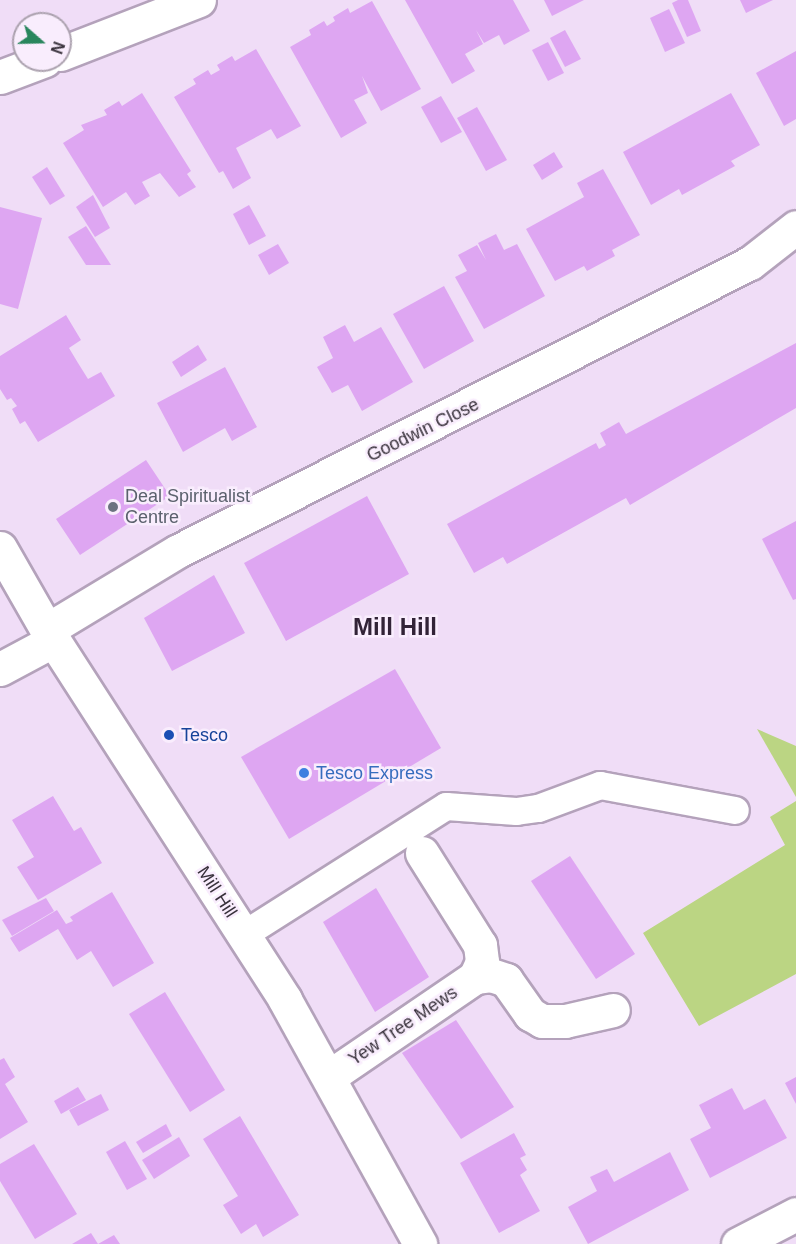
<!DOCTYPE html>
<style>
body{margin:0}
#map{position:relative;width:796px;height:1244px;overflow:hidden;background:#f0ddf7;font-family:Helvetica,sans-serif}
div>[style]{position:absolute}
.green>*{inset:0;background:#bbd583}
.building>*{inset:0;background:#dea6f2}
.roads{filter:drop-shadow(2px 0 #b4a2bb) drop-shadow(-2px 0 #b4a2bb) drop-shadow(0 2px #b4a2bb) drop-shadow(0 -2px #b4a2bb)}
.service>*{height:27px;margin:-13.5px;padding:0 13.5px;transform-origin:13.5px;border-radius:13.5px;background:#fff}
.minor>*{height:33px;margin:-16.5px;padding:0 16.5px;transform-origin:16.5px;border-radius:16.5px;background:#fff}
.tertiary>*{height:33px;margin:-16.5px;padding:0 16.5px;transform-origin:16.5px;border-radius:16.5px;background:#fff}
.dots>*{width:16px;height:16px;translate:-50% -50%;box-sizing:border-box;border:3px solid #f9edfd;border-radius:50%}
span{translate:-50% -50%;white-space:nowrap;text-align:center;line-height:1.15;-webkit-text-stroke:5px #f9edfd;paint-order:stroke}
.street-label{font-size:18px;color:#38313b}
.worship-label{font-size:18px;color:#5b616d}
.left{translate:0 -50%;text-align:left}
.transit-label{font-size:18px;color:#164399}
.shop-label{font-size:18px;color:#366cbe}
.district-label{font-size:24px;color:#322337;font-weight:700}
.north{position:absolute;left:12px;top:12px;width:60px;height:60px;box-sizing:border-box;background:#f9edfd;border:2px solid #aca2af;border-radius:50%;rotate:110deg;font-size:16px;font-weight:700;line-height:24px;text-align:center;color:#38313b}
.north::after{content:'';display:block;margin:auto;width:21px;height:27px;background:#29865d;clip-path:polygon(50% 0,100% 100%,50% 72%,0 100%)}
</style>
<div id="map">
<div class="green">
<i style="clip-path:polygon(757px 729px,796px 746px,796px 797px)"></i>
<i style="clip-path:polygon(796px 801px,796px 974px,699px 1026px,643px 933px,785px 845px,770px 817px)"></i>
</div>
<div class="building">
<i style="clip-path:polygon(405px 0,513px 0,530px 31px,504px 45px,499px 35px,484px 43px,476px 30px,483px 44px,465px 54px,475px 71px,452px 84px)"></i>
<i style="clip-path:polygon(544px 0,584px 0,552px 16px)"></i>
<i style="clip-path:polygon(678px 0,688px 0,701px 31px,687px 37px,672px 3px)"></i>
<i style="clip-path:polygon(740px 0,773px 0,746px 13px)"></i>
<i style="clip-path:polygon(372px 1px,421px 89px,381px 111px,362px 76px,368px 93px,354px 100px,367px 123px,341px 138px,290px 47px,311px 35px,309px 30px,324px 21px,327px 26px,335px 21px,333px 17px,348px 8px,350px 13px)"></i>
<i style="clip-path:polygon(669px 9px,685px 43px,665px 52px,650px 18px)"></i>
<i style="clip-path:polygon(565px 30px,581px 59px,565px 67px,550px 38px)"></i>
<i style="clip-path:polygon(548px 42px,564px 73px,548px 81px,532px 50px)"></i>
<i style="clip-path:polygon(256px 49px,301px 126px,277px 139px,271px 129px,236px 148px,251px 178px,233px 189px,223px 171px,219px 173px,174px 97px,196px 84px,193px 79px,208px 70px,211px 75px,220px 70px,217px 65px,232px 56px,235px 61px)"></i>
<i style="clip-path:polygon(796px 51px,796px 119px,784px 126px,756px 73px)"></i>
<i style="clip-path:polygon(142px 93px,191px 171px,187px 174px,196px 187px,179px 197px,160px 173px,142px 182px,150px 196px,135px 205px,126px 192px,103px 207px,63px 143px,84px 130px,81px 125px,107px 115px,104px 110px,119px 101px,122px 106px)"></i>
<i style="clip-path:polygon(731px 93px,760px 145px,731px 161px,735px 166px,682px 195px,679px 189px,651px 205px,623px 152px)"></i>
<i style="clip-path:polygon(441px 96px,462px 132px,441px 143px,421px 107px)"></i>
<i style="clip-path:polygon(477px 107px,507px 160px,486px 171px,457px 118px)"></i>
<i style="clip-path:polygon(554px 152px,563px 167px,542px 180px,533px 165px)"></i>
<i style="clip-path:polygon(47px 167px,65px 196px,50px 205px,32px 177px)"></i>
<i style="clip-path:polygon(603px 169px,640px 235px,612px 250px,615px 256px,587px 271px,584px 266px,555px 281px,526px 229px,584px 197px,577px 183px)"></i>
<i style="clip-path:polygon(93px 195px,110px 228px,95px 237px,76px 207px)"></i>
<i style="clip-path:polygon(249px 205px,266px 236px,249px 245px,233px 214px)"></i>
<i style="clip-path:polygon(0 207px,42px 218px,18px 309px,0 304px)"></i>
<i style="clip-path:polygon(86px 226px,111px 265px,86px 265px,68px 237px)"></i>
<i style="clip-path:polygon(496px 234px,504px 250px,517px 244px,545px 296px,484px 329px,455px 277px,467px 271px,458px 255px,477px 245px,486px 260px,478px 243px)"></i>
<i style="clip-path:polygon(278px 244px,289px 263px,269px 275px,258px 255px)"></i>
<i style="clip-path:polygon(444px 286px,474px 341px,424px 369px,393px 314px)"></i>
<i style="clip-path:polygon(66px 315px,81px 340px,69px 348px,78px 363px,88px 379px,101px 372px,115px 396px,38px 442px,25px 421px,20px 424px,12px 409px,17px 406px,11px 398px,7px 400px,0 389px,0 356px)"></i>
<i style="clip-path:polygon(345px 325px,354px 342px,381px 327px,413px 382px,362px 411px,348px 385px,332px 393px,317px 367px,333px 358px,323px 337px)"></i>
<i style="clip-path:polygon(796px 343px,796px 408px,630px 505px,626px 498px,507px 564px,503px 557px,474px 573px,447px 524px,596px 443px,599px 449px,606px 445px,600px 433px,619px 422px,626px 434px)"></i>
<i style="clip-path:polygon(198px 345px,207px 360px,181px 377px,172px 362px)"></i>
<i style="clip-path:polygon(225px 367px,257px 427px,232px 441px,225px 428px,183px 452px,157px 403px)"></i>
<i style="clip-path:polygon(146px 460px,170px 496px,80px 555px,56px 519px)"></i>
<i style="clip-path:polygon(367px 496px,409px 574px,286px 641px,244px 563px)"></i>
<i style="clip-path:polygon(796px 521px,796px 599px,793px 600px,762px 539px)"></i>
<i style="clip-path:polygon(214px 575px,245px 633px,172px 671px,144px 618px)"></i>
<i style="clip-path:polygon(395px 669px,441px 748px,289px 839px,241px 757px)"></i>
<i style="clip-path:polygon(53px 796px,74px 831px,81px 827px,102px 863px,38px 900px,17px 867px,34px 857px,12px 820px)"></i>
<i style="clip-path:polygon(570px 856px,635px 954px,596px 979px,531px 881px)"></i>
<i style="clip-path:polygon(376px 888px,429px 977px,375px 1012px,323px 922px)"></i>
<i style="clip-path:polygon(112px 892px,154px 963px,113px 987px,91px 951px,77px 960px,58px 929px,19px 952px,10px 938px,57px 910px,66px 924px,73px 921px,70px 917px)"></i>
<i style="clip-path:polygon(46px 898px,54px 911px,12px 936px,2px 920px)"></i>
<i style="clip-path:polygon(165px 992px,225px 1090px,190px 1112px,129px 1014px)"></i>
<i style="clip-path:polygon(456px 1020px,514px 1107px,461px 1139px,402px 1053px)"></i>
<i style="clip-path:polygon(4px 1058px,15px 1077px,5px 1084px,28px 1122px,0 1139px,0 1060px)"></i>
<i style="clip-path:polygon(796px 1077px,796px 1104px,785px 1083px)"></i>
<i style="clip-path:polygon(78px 1087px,86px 1100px,61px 1114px,54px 1101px)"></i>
<i style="clip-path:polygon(732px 1088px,744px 1110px,765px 1099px,787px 1138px,710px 1178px,690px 1139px,711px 1128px,699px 1105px)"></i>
<i style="clip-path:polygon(101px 1094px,109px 1110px,78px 1126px,69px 1110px)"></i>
<i style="clip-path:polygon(240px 1116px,299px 1215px,263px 1237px,256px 1224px,241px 1234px,223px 1205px,238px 1196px,203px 1139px)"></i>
<i style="clip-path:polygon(166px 1124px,172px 1136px,143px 1153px,136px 1142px)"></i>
<i style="clip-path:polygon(514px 1133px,526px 1155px,520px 1158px,527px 1170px,520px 1175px,540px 1211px,499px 1233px,460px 1163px)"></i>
<i style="clip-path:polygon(179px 1137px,190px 1156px,154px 1179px,142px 1160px)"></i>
<i style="clip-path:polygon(125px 1141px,147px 1179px,127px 1190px,106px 1152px)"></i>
<i style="clip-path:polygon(34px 1144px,77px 1214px,35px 1239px,0 1181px,0 1164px)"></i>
<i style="clip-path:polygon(670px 1152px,689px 1190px,588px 1244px,568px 1207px,597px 1191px,590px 1177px,607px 1169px,614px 1182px)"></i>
<i style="clip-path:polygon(91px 1233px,98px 1244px,72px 1244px)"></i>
<i style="clip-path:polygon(114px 1235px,120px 1244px,98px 1244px)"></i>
</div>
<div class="roads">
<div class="service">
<i style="left:244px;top:934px;width:239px;rotate:-32.4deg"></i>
<i style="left:446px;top:806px;width:70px;rotate:4.1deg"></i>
<i style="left:516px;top:811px;width:22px;rotate:-8deg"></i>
<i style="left:538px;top:808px;width:66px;rotate:-20.4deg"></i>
<i style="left:600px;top:785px;width:137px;rotate:10.5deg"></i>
</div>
<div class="minor">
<i style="left:47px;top:630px;width:153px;rotate:-31.1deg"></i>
<i style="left:178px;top:551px;width:640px;rotate:-26.73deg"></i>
<i style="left:750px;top:263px;width:58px;rotate:-38deg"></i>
<i style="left:0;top:669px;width:61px;rotate:-28.2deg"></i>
<i style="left:422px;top:853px;width:109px;rotate:57.8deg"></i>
<i style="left:480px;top:945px;width:17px;rotate:83deg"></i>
<i style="left:482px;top:962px;width:17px;rotate:115deg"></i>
<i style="left:475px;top:977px;width:16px;rotate:-7deg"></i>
<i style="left:491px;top:975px;width:16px;rotate:18deg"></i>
<i style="left:506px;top:980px;width:42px;rotate:54.8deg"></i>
<i style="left:530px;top:1014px;width:14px;rotate:30deg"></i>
<i style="left:542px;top:1021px;width:23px"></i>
<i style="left:565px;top:1021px;width:49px;rotate:-12.9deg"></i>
<i style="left:330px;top:1076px;width:176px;rotate:-34.3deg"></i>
<i style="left:738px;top:1244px;width:65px;rotate:-27.3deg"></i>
</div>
<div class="tertiary">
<i style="left:60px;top:54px;width:149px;rotate:-21.2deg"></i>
<i style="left:0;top:77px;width:48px;rotate:-20.7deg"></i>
<i style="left:0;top:548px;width:95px;rotate:60.2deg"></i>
<i style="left:47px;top:630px;width:440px;rotate:57.2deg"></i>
<i style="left:285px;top:1000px;width:279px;rotate:61deg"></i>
</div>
</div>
<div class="dots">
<i style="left:113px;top:507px;background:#6b7280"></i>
<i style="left:169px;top:735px;background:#1a4fb4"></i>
<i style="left:304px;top:773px;background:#3f7fe0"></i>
</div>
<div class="street-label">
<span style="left:423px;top:430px;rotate:-26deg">Goodwin Close</span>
<span style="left:217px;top:892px;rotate:57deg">Mill Hill</span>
<span style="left:403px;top:1026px;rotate:-34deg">Yew Tree Mews</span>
</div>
<div class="worship-label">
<span class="left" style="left:125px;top:507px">Deal Spiritualist<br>Centre</span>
</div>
<div class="transit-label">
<span class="left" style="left:181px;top:735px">Tesco</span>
</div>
<div class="shop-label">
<span class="left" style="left:316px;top:773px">Tesco Express</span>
</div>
<div class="district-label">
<span style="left:395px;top:627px">Mill Hill</span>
</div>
<div class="north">N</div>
</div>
